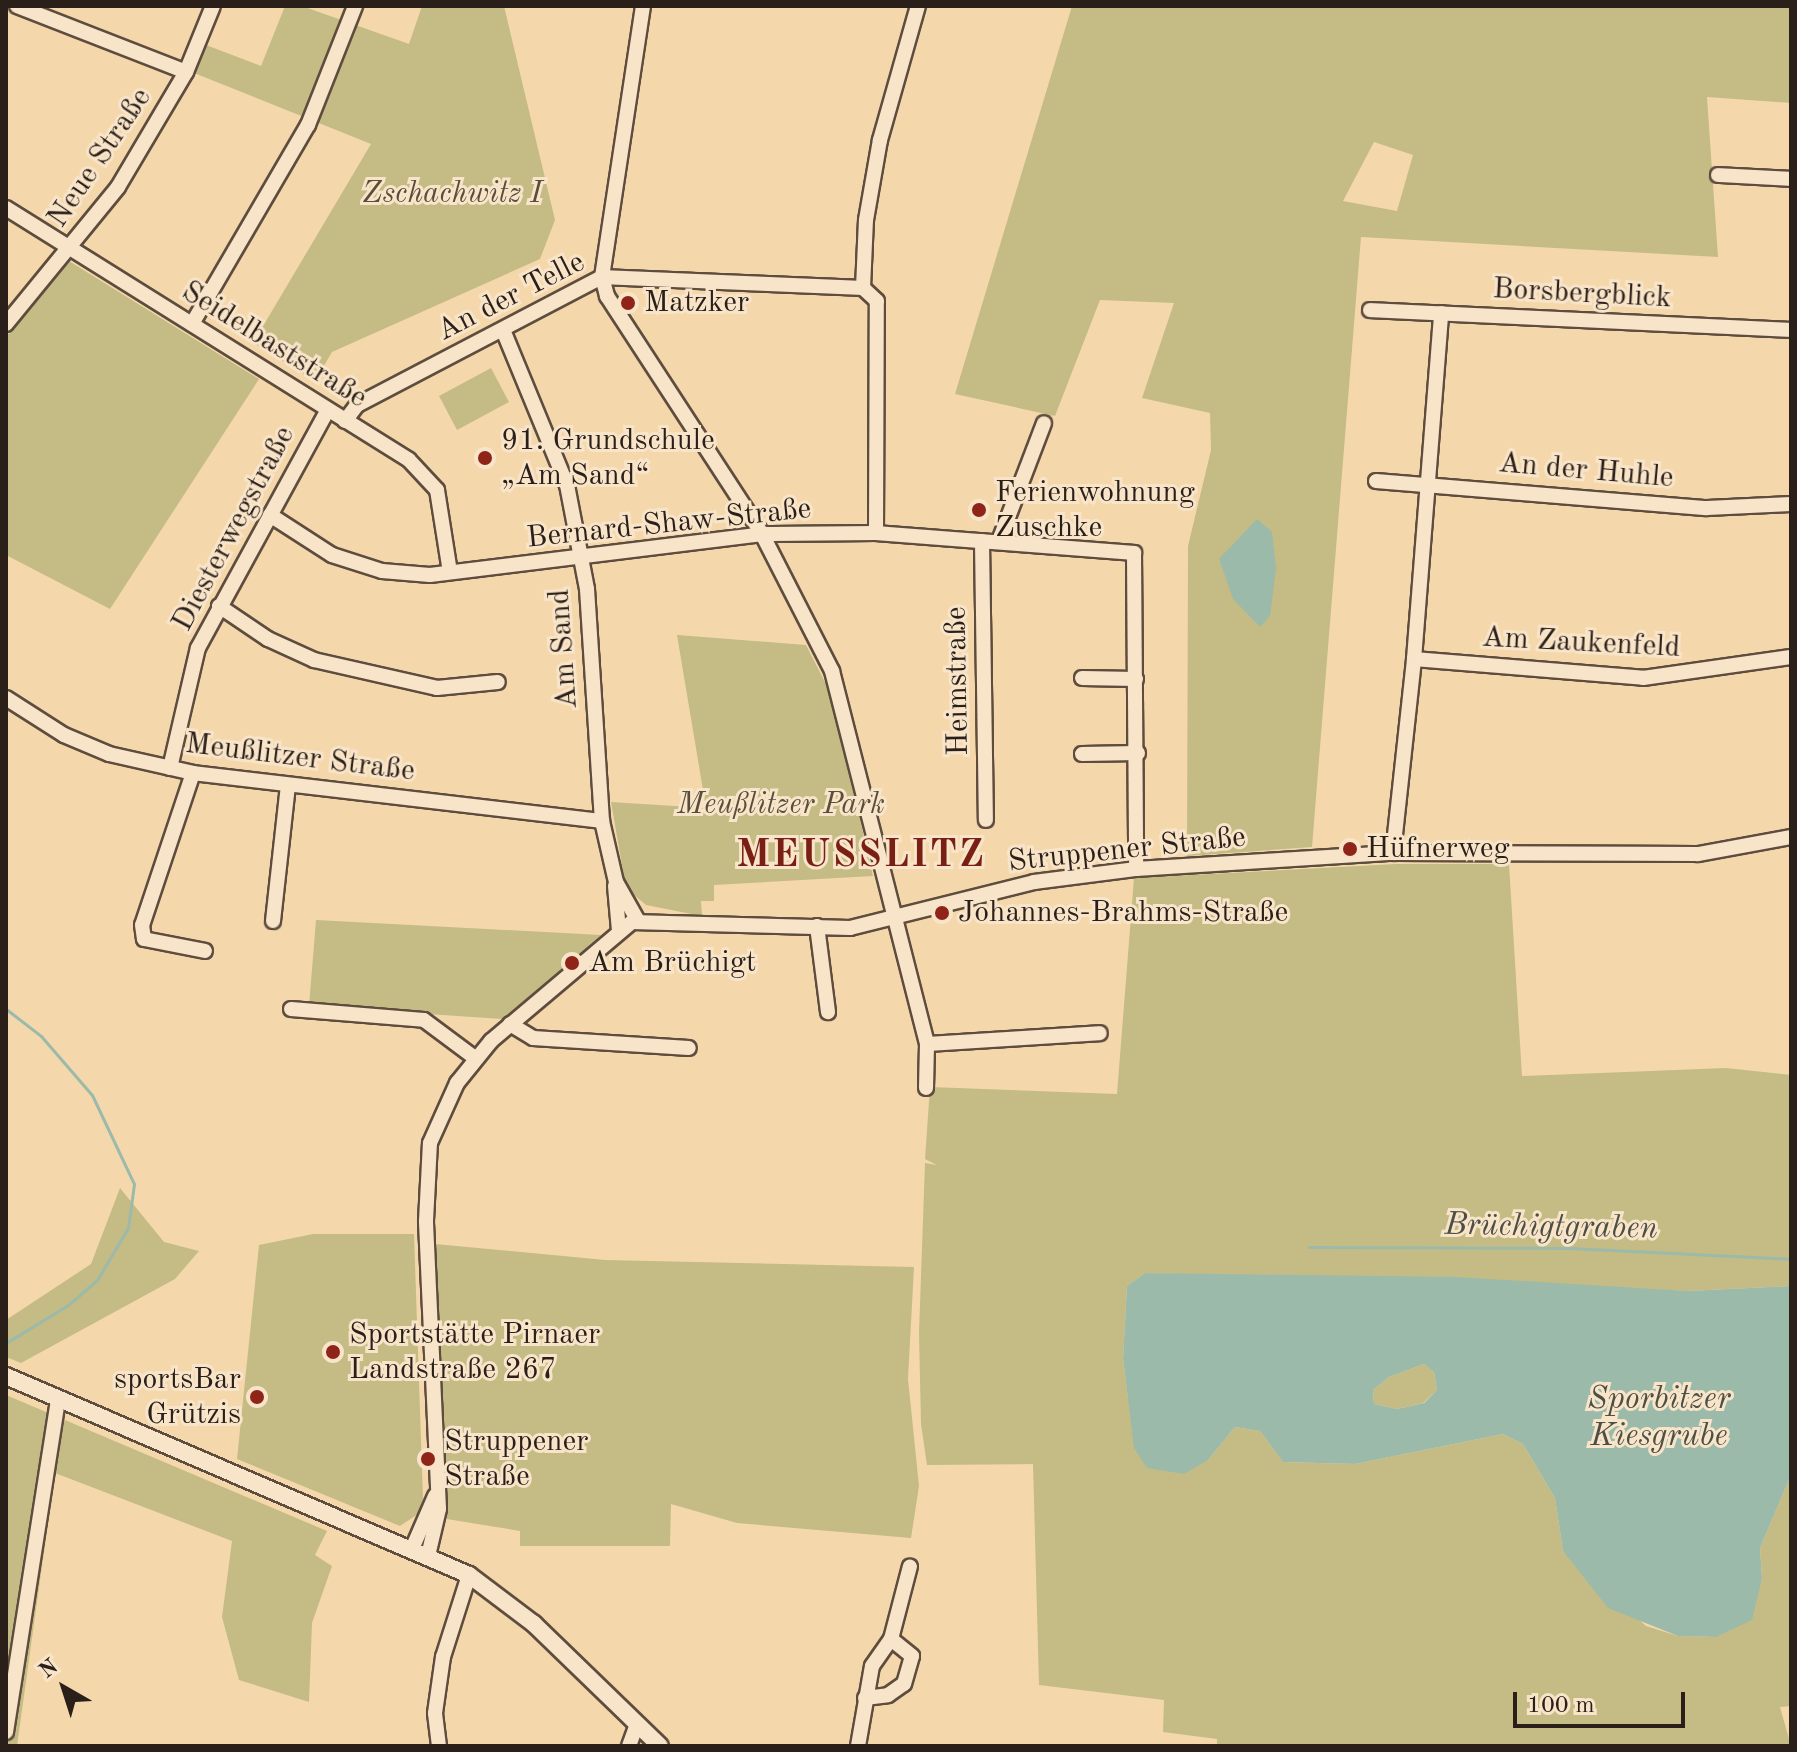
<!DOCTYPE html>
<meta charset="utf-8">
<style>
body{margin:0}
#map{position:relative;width:1797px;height:1752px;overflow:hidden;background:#f5d7ac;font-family:"Old Standard TT",serif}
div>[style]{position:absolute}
.green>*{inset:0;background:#c4bc84}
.water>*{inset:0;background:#9cbaa9}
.stream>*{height:3px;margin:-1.5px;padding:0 1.5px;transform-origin:1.5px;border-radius:1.5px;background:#9cbaa9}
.roads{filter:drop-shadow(2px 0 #5e4d3e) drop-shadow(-2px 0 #5e4d3e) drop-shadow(0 2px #5e4d3e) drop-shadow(0 -2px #5e4d3e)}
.minor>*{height:14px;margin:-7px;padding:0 7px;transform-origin:7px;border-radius:7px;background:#f8e5c9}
.tertiary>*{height:16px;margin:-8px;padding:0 8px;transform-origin:8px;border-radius:8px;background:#f8e5c9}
.dots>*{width:22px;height:22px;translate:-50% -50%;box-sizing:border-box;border:4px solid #f8e5c9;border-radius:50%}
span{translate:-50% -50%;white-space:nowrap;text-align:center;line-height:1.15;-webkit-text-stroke:6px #f8e5c9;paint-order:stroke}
.street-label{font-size:30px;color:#2b1f19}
.park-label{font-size:30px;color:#594e39;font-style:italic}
.poi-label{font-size:30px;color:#2b1f19}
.left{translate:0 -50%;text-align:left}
.right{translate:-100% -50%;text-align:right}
.water-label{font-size:32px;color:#4d4e44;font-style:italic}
.district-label{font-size:38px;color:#7a1f14;font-weight:700;letter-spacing:2px}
.frame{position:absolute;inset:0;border:8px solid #2b1f19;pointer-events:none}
.north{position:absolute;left:24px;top:1648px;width:80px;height:80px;-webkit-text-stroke:6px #f8e5c9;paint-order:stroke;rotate:321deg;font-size:22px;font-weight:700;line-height:32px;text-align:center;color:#2b1f19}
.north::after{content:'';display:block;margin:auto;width:28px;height:36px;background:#2b1f19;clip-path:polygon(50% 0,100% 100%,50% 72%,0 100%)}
.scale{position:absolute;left:1513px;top:1692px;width:172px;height:36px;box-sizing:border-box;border:4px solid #2b1f19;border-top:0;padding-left:10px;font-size:24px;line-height:28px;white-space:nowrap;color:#2b1f19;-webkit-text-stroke:6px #f8e5c9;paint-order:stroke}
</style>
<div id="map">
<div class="green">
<i style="clip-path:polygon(285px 6px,302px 6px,409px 44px,422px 6px,504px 6px,555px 220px,540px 259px,332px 352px,315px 381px,253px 343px,371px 144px,194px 73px,206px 45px,261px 66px)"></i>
<i style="clip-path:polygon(evenodd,1072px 6px,1791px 6px,1791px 103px,1707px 97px,1718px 257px,1361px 237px,1312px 847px,1187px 856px,1188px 546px,1211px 450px,1210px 413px,1142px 398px,1174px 303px,1100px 300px,1055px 416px,955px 394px,1072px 6px,1374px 142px,1413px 155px,1397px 211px,1343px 201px,1374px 142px)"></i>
<i style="clip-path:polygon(69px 261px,259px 379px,110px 609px,6px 555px,6px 337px)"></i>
<i style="clip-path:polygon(491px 368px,509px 402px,457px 430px,439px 396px)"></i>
<i style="clip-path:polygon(677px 635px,806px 645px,831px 694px,873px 876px,714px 885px,714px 901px,701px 901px,702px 916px,646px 905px,626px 888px,611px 802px,706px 808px)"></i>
<i style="clip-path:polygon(1396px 864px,1509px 864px,1522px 1076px,1726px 1068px,1791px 1075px,1791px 1286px,1688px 1291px,1145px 1273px,1127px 1286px,1123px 1359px,1128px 1399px,1208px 1460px,1235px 1427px,1260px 1431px,1283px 1462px,1355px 1464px,1503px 1434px,1523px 1444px,1555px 1498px,1563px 1551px,1646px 1626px,1678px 1636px,1716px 1637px,1762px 1578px,1760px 1548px,1791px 1475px,1791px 1706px,1780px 1707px,1791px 1746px,1217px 1746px,1217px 1739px,1163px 1732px,1164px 1700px,1039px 1685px,1033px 1464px,927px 1465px,921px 1424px,919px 1333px,925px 1163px,937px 1165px,925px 1159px,930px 1087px,1117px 1094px,1134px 878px)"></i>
<i style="clip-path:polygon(316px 920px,601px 935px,502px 1019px,309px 1006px)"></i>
<i style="clip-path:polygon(120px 1188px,164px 1242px,199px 1251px,175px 1279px,21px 1363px,6px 1357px,6px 1320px,91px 1264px)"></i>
<i style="clip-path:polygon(313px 1234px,414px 1234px,423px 1499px,418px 1514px,400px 1526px,237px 1459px,259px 1245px)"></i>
<i style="clip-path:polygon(435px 1244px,605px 1260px,914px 1267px,908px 1379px,919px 1486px,911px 1538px,737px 1523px,671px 1504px,670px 1546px,520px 1546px,520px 1531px,447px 1519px)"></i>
<i style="clip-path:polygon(1424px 1364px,1434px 1372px,1437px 1390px,1423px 1403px,1397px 1409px,1374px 1404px,1373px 1390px,1389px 1377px)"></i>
<i style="clip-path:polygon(6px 1395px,327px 1531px,315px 1555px,332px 1566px,312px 1623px,309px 1702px,239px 1680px,222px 1617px,232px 1541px,55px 1473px,17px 1746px,6px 1746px)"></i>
</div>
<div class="water">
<i style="clip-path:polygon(1257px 519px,1272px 532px,1276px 568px,1270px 616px,1260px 627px,1233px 599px,1219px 559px)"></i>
<i style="clip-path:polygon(evenodd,1145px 1273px,1456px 1277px,1688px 1291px,1791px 1286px,1791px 1475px,1760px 1548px,1762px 1578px,1752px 1620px,1716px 1637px,1678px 1636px,1608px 1608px,1563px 1551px,1555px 1498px,1523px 1444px,1503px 1434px,1355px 1464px,1283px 1462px,1260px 1431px,1235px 1427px,1208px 1460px,1184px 1474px,1147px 1468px,1134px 1448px,1123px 1359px,1127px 1286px,1145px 1273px,1424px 1364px,1434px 1372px,1437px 1390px,1424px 1403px,1397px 1409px,1374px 1404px,1373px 1390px,1389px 1377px,1424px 1364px)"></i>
</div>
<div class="stream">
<i style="left:6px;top:1009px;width:44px;rotate:37.6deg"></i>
<i style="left:41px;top:1036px;width:78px;rotate:49.2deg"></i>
<i style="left:92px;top:1095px;width:98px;rotate:64.7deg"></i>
<i style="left:134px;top:1184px;width:44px;rotate:97.8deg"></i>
<i style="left:128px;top:1228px;width:61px;rotate:120.8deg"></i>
<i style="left:97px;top:1280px;width:38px;rotate:139deg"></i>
<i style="left:68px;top:1305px;width:73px;rotate:148.5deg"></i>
<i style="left:1309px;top:1247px;width:261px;rotate:0.2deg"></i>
<i style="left:1570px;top:1248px;width:221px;rotate:2.8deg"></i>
</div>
<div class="roads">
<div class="minor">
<i style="left:17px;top:6px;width:181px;rotate:21.3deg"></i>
<i style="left:643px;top:6px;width:274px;rotate:98.6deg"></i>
<i style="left:602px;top:277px;width:20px;rotate:75deg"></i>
<i style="left:607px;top:296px;width:284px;rotate:56.9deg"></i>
<i style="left:762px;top:534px;width:154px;rotate:62.9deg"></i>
<i style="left:832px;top:671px;width:385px;rotate:75.7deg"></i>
<i style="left:927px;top:1044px;width:44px;rotate:91.3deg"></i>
<i style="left:1718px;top:175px;width:73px;rotate:3.1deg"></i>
<i style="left:6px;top:208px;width:475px;rotate:32deg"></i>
<i style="left:409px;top:460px;width:41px;rotate:47deg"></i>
<i style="left:437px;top:490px;width:83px;rotate:81deg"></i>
<i style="left:1370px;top:310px;width:421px;rotate:2.7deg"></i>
<i style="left:6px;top:324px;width:177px;rotate:-50.7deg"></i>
<i style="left:118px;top:187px;width:134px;rotate:-59.4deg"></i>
<i style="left:186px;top:72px;width:71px;rotate:-67.8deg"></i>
<i style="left:192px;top:324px;width:230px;rotate:-59.8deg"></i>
<i style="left:308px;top:125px;width:128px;rotate:-68.4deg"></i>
<i style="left:503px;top:330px;width:168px;rotate:67.6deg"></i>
<i style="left:567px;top:485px;width:106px;rotate:79.1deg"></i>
<i style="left:587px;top:589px;width:232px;rotate:86.3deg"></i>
<i style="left:602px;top:821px;width:63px;rotate:77.1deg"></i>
<i style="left:616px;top:882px;width:45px;rotate:60.6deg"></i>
<i style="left:345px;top:421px;width:20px;rotate:-53deg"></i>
<i style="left:357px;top:405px;width:276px;rotate:-27.6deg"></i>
<i style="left:602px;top:277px;width:261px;rotate:2.4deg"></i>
<i style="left:1376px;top:481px;width:332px;rotate:4.7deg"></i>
<i style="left:1707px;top:508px;width:84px;rotate:-2.7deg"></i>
<i style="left:270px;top:515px;width:74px;rotate:32.8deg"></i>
<i style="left:332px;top:555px;width:52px;rotate:17.7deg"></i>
<i style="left:382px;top:571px;width:48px;rotate:4.8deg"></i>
<i style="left:430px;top:575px;width:335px;rotate:-7deg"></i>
<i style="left:762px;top:534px;width:114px;rotate:-0.5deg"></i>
<i style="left:876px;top:533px;width:259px;rotate:4.4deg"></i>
<i style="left:1134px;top:553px;width:316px;rotate:89.6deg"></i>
<i style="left:876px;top:533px;width:232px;rotate:-89.8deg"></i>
<i style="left:877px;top:301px;width:19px;rotate:-137deg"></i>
<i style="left:863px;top:288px;width:68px;rotate:-87.5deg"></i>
<i style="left:866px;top:220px;width:81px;rotate:-80.1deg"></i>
<i style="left:880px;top:140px;width:139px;rotate:-74.2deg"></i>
<i style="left:982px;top:541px;width:279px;rotate:89.2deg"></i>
<i style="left:999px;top:541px;width:126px;rotate:-69.1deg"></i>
<i style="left:219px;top:606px;width:59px;rotate:34deg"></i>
<i style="left:268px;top:639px;width:51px;rotate:24.5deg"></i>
<i style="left:314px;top:660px;width:126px;rotate:12.8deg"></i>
<i style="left:437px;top:688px;width:61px;rotate:-5.6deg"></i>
<i style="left:1414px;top:659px;width:230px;rotate:4.7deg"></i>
<i style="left:1643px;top:678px;width:149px;rotate:-8.1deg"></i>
<i style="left:1082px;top:678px;width:54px;rotate:1.1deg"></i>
<i style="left:6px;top:698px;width:69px;rotate:32.5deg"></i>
<i style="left:64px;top:735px;width:49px;rotate:22.9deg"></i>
<i style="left:109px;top:754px;width:86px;rotate:12.7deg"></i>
<i style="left:193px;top:773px;width:412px;rotate:6.7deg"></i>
<i style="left:1082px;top:754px;width:56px;rotate:-1deg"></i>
<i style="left:170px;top:768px;width:123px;rotate:-76.9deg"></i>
<i style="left:198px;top:648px;width:271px;rotate:-61.4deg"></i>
<i style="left:193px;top:773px;width:160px;rotate:108.5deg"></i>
<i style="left:142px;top:925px;width:14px;rotate:82deg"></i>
<i style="left:144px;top:939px;width:62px;rotate:11.1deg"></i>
<i style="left:1393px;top:853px;width:195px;rotate:-83.8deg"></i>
<i style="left:1414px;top:659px;width:347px;rotate:-85.5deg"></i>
<i style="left:615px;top:886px;width:45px;rotate:84.9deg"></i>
<i style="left:273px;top:921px;width:137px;rotate:-83.7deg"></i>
<i style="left:817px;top:926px;width:87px;rotate:82.7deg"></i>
<i style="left:291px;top:1009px;width:133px;rotate:4.7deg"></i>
<i style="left:424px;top:1020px;width:64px;rotate:36.7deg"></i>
<i style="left:510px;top:1024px;width:27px;rotate:31deg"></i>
<i style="left:533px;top:1038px;width:156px;rotate:3.7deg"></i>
<i style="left:927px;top:1044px;width:173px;rotate:-3.6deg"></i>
<i style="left:412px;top:1549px;width:58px;rotate:-66.5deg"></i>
<i style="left:428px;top:1556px;width:48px;rotate:-76.8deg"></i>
<i style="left:439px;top:1509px;width:288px;rotate:-92.6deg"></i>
<i style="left:426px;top:1221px;width:78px;rotate:-87.1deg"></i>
<i style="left:430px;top:1143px;width:66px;rotate:-65.8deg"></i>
<i style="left:457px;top:1083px;width:54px;rotate:-51deg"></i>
<i style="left:491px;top:1041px;width:185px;rotate:-40.2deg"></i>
<i style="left:632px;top:922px;width:218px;rotate:1.6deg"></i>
<i style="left:850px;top:928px;width:190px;rotate:-14deg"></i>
<i style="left:1034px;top:882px;width:103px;rotate:-7.3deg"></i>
<i style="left:1136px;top:869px;width:257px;rotate:-3.6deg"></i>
<i style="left:1393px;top:853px;width:305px;rotate:0.2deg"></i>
<i style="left:1698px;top:854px;width:95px;rotate:-10.4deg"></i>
<i style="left:865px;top:1698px;width:23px;rotate:-7deg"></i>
<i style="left:888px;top:1695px;width:19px;rotate:-35deg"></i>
<i style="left:904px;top:1684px;width:29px;rotate:-74deg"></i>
<i style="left:912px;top:1656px;width:27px;rotate:-141deg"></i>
<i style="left:6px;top:1732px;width:336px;rotate:-81.1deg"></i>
<i style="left:439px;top:1746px;width:33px;rotate:-97deg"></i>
<i style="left:435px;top:1713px;width:57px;rotate:-81.9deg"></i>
<i style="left:443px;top:1657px;width:86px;rotate:-72.4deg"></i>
<i style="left:629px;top:1746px;width:23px;rotate:-70deg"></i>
<i style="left:858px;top:1746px;width:81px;rotate:-80.1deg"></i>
<i style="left:872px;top:1666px;width:33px;rotate:-55deg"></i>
<i style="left:891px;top:1639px;width:75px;rotate:-75.4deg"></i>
</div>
<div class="tertiary">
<i style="left:6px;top:1376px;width:504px;rotate:23.26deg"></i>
<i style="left:469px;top:1575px;width:81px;rotate:37deg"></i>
<i style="left:534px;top:1624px;width:175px;rotate:44.1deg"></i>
</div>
</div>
<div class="dots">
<i style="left:628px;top:303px;background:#8f2418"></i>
<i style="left:485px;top:458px;background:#8f2418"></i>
<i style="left:979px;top:510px;background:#8f2418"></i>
<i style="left:1350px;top:849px;background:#8f2418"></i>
<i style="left:942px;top:913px;background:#8f2418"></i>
<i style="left:572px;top:963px;background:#8f2418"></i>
<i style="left:333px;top:1352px;background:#8f2418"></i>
<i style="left:257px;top:1397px;background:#8f2418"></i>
<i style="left:428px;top:1459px;background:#8f2418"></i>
</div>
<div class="street-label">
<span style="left:100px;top:158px;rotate:-56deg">Neue Straße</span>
<span style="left:1582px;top:294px;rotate:3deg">Borsbergblick</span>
<span style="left:511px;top:297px;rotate:-27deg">An der Telle</span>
<span style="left:274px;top:345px;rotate:32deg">Seidelbaststraße</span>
<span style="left:1586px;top:471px;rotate:5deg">An der Huhle</span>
<span style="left:669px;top:524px;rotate:-6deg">Bernard-Shaw-Straße</span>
<span style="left:234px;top:529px;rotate:-62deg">Diesterwegstraße</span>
<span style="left:1581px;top:643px;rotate:3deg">Am Zaukenfeld</span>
<span style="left:564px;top:649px;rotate:-94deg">Am Sand</span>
<span style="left:958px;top:681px;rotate:-91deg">Heimstraße</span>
<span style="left:300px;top:758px;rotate:7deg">Meußlitzer Straße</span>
<span style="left:1127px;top:850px;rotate:-6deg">Struppener Straße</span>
</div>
<div class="park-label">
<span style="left:452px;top:194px">Zschachwitz I</span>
<span style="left:781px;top:805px">Meußlitzer Park</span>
</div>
<div class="poi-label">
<span class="left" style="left:644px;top:303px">Matzker</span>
<span class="left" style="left:501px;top:458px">91. Grundschule<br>„Am Sand“</span>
<span class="left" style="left:995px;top:510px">Ferienwohnung<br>Zuschke</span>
<span class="left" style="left:1366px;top:849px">Hüfnerweg</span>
<span class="left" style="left:958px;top:913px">Johannes-Brahms-Straße</span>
<span class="left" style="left:588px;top:963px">Am Brüchigt</span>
<span class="left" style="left:349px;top:1352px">Sportstätte Pirnaer<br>Landstraße 267</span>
<span class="right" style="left:241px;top:1397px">sportsBar<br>Grützis</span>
<span class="left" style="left:444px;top:1459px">Struppener<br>Straße</span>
</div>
<div class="water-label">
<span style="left:1551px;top:1228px;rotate:1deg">Brüchigtgraben</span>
<span style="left:1659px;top:1419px">Sporbitzer<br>Kiesgrube</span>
</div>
<div class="district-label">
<span style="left:861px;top:857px">MEUSSLITZ</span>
</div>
<div class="frame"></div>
<div class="north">N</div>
<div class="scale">100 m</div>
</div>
